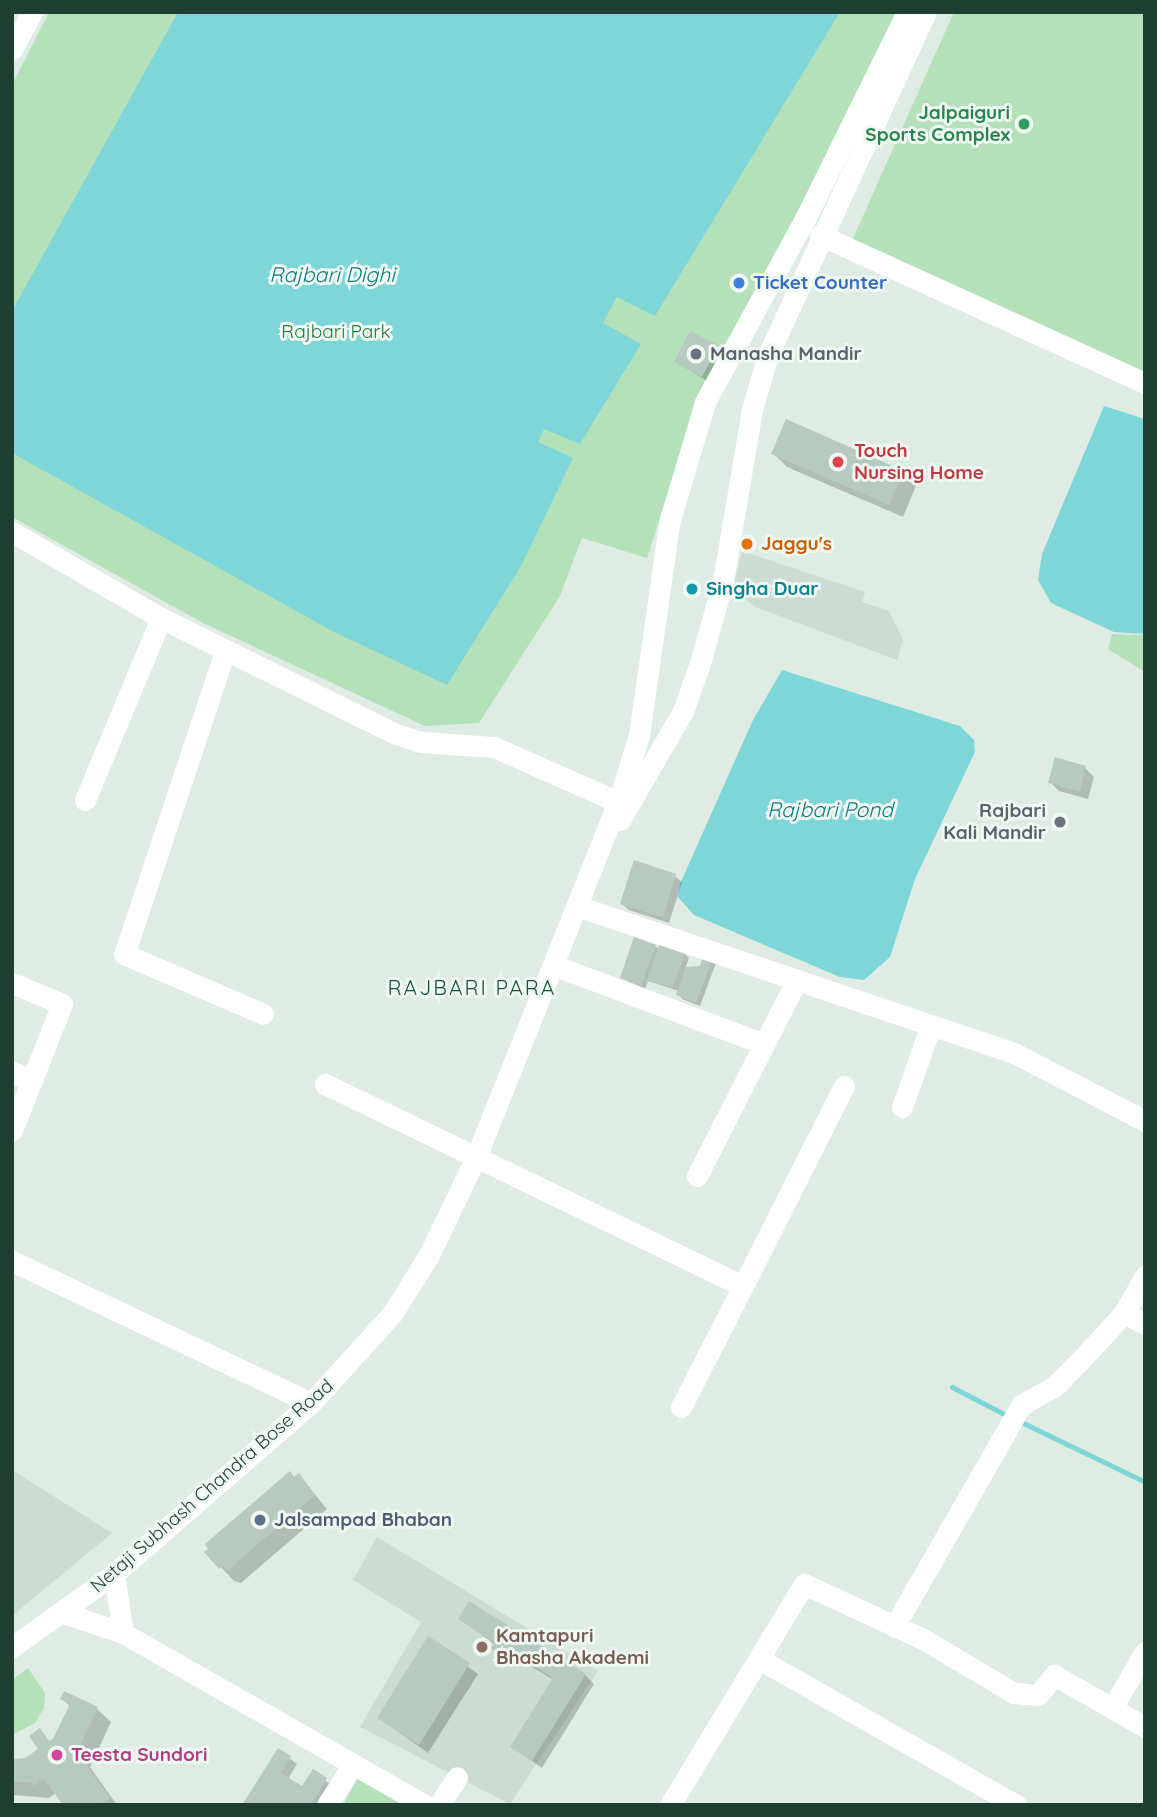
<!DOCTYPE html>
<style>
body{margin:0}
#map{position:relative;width:1157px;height:1817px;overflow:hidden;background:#deece4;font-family:Quicksand,sans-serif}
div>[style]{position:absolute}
.built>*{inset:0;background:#ccdcd3}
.green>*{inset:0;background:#b4e0ba}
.water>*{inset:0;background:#7fd6d8}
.shadow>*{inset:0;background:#0003}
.stream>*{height:5px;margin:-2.5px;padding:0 2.5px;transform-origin:2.5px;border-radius:2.5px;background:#7fd6d8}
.building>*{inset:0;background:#b6cabf}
.minor>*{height:21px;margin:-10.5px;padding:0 10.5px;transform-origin:10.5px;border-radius:10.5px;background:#fff}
.dots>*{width:19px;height:19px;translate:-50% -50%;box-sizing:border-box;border:4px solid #eff8f2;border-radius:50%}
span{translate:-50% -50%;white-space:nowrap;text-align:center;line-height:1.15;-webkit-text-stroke:6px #eff8f2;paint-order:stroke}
.leisure-label{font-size:19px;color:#27864d;font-weight:700}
.right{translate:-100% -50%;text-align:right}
.shop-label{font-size:19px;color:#366cbe;font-weight:700}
.left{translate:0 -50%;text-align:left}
.park-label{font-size:19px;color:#23793a}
.worship-label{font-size:19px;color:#5b616d;font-weight:700}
.health-label{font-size:19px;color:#be3a42;font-weight:700}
.food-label{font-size:19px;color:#c56008;font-weight:700}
.culture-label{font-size:19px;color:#0d838f;font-weight:700}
.street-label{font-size:19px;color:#1e3e31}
.service-label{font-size:19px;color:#4e5e75;font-weight:700}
.education-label{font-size:19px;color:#785e54;font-weight:700}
.hotel-label{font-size:19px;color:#b23c85;font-weight:700}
.water-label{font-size:21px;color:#117b80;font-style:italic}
.neighbourhood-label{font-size:21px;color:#17523c;letter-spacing:2px}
.frame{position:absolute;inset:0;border:14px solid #1e3e31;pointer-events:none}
</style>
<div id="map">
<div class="built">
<i style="clip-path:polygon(742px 551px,865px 592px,862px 602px,889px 611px,903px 640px,897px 660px,755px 607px,741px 595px,735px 580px)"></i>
<i style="clip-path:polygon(12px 1470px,112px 1533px,12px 1616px)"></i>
<i style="clip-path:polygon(377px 1537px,598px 1671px,510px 1804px,360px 1727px,421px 1622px,353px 1580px)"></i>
</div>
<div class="green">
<i style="clip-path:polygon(49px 12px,897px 12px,771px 265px,698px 398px,647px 558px,582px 538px,560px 596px,479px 723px,425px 726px,203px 623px,12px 517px,12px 85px)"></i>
<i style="clip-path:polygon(954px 12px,1145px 12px,1145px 378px,851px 243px)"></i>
<i style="clip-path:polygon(1112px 634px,1145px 635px,1145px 672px,1108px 649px)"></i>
<i style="clip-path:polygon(28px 1668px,45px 1693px,44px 1708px,35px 1723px,12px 1735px,12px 1680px)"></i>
<i style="clip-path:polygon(358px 1778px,410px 1805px,343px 1805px)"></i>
</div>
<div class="water">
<i style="clip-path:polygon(178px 12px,840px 12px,655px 316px,617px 297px,603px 323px,641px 344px,580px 444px,544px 429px,538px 442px,573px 458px,521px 566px,447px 685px,332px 631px,12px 453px,12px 311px)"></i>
<i style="clip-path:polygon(1104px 406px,1145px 419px,1145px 634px,1114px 632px,1051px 603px,1038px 580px,1042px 554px)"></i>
<i style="clip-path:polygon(782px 670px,960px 726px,974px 740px,975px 752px,915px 879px,890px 957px,864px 980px,840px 977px,694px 915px,678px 897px,680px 884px,753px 720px)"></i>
</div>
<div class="shadow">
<i style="clip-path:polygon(691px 333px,726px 356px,712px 384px,676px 362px)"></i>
<i style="clip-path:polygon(773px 453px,903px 472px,916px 486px,903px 517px,787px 467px)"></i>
<i style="clip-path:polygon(1085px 768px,1094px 777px,1088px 799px,1059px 791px,1050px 782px)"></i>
<i style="clip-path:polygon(675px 876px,682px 882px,669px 923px,629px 910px,622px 904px)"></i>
<i style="clip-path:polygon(655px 947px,685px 954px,689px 958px,685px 969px,701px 968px,705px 956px,716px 963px,700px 1006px,682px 999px,679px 991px,648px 981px,645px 989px,622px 978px)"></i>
<i style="clip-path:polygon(299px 1475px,327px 1509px,241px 1583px,234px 1581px,207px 1552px)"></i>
<i style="clip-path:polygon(460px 1619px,585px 1675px,594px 1684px,542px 1768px,513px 1747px,554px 1680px,519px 1659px,515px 1666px,502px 1658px,493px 1649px,496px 1645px)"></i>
<i style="clip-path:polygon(429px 1639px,478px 1674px,428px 1753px,379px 1718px)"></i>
<i style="clip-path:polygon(65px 1694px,97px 1709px,111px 1722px,90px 1767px,117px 1805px,65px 1805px,56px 1793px,49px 1798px,12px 1795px,12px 1760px,26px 1760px,55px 1740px,70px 1706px,62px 1699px)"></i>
<i style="clip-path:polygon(279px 1750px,297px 1764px,288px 1779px,303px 1789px,313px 1772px,333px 1786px,321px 1805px,244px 1805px)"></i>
</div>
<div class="stream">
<i style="left:952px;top:1387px;width:63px;rotate:27.4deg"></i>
<i style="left:1017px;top:1420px;width:142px;rotate:25.8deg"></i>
</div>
<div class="building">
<i style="clip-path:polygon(734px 276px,746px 284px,743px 289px,731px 281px)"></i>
<i style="clip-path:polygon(690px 331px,718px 345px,702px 377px,674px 362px)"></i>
<i style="clip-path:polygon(786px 419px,904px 471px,889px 505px,771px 454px)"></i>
<i style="clip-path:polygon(1055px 757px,1086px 766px,1080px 792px,1048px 783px)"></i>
<i style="clip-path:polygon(634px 860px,676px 874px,663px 918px,620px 904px)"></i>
<i style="clip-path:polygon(634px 937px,656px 945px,641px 986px,620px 978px)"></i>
<i style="clip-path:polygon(660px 943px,686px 952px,673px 987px,646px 981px)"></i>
<i style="clip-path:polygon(704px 954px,713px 957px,696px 1003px,676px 995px,686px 967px,700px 966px)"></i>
<i style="clip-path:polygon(290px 1471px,294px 1477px,299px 1473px,315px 1495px,227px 1571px,223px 1566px,219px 1569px,204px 1552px,208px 1549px,205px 1544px)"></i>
<i style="clip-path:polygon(469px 1601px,586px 1674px,532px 1761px,510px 1747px,553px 1678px,510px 1651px,506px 1658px,491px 1649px,495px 1643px,458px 1619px)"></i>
<i style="clip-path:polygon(428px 1636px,470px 1663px,419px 1745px,377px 1718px)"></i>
<i style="clip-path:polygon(64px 1691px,98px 1707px,77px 1752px,110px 1798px,100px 1805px,63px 1805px,44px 1779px,34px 1786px,31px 1782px,12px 1782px,12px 1759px,25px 1758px,38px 1749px,29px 1736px,40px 1728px,49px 1741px,53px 1739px,70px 1704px,60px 1699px)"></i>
<i style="clip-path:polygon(278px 1748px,291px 1756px,281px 1773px,302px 1786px,313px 1769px,327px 1778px,311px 1805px,242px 1805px)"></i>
</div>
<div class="minor">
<i style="left:12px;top:49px;width:42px;rotate:-61.6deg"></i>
<i style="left:820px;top:235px;width:357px;rotate:24.5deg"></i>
<i style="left:12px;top:532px;width:172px;rotate:30deg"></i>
<i style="left:161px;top:618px;width:262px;rotate:26.3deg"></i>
<i style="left:396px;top:734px;width:26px;rotate:18deg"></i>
<i style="left:421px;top:742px;width:73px;rotate:3.9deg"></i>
<i style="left:494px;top:747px;width:136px;rotate:23.9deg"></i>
<i style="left:225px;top:651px;width:319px;rotate:108.4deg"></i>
<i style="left:124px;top:954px;width:151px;rotate:23.3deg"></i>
<i style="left:85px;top:800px;width:197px;rotate:-67.3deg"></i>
<i style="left:620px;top:820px;width:126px;rotate:-60deg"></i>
<i style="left:683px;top:711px;width:51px;rotate:-70.5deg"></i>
<i style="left:700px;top:663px;width:85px;rotate:-74.3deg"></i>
<i style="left:723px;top:581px;width:174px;rotate:-80.4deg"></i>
<i style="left:752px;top:409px;width:56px;rotate:-73.5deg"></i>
<i style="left:768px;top:355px;width:378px;rotate:-65.3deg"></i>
<i style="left:577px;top:906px;width:461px;rotate:18.6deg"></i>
<i style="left:1014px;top:1053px;width:148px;rotate:27.4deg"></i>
<i style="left:553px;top:965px;width:225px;rotate:20.5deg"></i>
<i style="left:12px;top:983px;width:54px;rotate:22.8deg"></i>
<i style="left:62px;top:1004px;width:136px;rotate:111.6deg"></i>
<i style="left:12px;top:1072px;width:22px;rotate:22deg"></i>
<i style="left:325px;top:1084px;width:464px;rotate:25.8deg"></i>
<i style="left:743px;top:1286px;width:224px;rotate:-63.2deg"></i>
<i style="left:902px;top:1107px;width:87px;rotate:-70.5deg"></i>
<i style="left:697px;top:1176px;width:220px;rotate:-63deg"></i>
<i style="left:12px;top:1261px;width:331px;rotate:25.4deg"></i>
<i style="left:1124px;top:1313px;width:24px;rotate:28deg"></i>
<i style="left:681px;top:1407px;width:136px;rotate:-62.9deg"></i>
<i style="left:114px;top:1574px;width:60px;rotate:81.3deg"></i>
<i style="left:61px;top:1612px;width:65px;rotate:18.7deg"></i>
<i style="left:123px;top:1633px;width:348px;rotate:29.7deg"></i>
<i style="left:894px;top:1627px;width:256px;rotate:-60.2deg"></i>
<i style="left:1021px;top:1405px;width:38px;rotate:-29deg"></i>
<i style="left:1054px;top:1387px;width:33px;rotate:-45deg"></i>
<i style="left:1077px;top:1364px;width:69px;rotate:-47.3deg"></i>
<i style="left:1124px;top:1313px;width:43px;rotate:-60.4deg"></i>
<i style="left:12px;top:1647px;width:125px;rotate:-35.6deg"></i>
<i style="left:114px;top:1574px;width:261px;rotate:-41deg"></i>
<i style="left:311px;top:1403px;width:120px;rotate:-47.7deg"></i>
<i style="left:392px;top:1314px;width:70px;rotate:-57.9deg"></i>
<i style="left:429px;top:1255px;width:109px;rotate:-64.4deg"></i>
<i style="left:476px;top:1157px;width:388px;rotate:-68.2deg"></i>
<i style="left:620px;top:797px;width:65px;rotate:-73deg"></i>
<i style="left:639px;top:735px;width:214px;rotate:-81.9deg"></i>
<i style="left:669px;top:523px;width:126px;rotate:-73.4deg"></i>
<i style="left:705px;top:402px;width:211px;rotate:-61.4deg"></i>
<i style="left:806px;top:217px;width:229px;rotate:-63.8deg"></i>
<i style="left:759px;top:1659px;width:296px;rotate:29.6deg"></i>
<i style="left:1112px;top:1708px;width:65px;rotate:-59.5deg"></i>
<i style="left:327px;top:1805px;width:46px;rotate:-57.3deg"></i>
<i style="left:439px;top:1805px;width:33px;rotate:-57deg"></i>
<i style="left:670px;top:1805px;width:258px;rotate:-58.8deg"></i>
<i style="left:804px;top:1584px;width:131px;rotate:24.8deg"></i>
<i style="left:923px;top:1639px;width:106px;rotate:30.7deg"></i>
<i style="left:1014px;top:1693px;width:24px;rotate:5deg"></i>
<i style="left:1038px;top:1695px;width:26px;rotate:-51deg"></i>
<i style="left:1054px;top:1675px;width:105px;rotate:29.7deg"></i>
</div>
<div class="dots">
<i style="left:1024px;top:124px;background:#2e9e5b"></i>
<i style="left:739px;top:283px;background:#3f7fe0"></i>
<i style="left:696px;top:354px;background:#6b7280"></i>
<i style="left:838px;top:462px;background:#e0444e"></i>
<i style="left:747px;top:544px;background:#e8710a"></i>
<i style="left:692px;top:589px;background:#0f9aa8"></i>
<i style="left:1060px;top:822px;background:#6b7280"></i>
<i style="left:260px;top:1520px;background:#5c6f8a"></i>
<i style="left:482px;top:1647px;background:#8d6e63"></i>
<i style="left:57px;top:1755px;background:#d1479c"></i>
</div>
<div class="leisure-label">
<span class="right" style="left:1010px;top:124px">Jalpaiguri<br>Sports Complex</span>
</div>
<div class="shop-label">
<span class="left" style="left:753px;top:283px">Ticket Counter</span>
</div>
<div class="park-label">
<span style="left:336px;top:332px">Rajbari Park</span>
</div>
<div class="worship-label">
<span class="left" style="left:710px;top:354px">Manasha Mandir</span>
<span class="right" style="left:1046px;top:822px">Rajbari<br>Kali Mandir</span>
</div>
<div class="health-label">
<span class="left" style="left:854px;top:462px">Touch<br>Nursing Home</span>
</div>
<div class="food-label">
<span class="left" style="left:761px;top:544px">Jaggu's</span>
</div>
<div class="culture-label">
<span class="left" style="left:706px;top:589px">Singha Duar</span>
</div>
<div class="street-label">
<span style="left:212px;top:1486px;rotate:-41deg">Netaji Subhash Chandra Bose Road</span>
</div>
<div class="service-label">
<span class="left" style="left:274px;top:1520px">Jalsampad Bhaban</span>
</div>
<div class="education-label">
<span class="left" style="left:496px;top:1647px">Kamtapuri<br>Bhasha Akademi</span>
</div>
<div class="hotel-label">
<span class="left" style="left:71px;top:1755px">Teesta Sundori</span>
</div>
<div class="water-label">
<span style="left:332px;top:274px">Rajbari Dighi</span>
<span style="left:830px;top:809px">Rajbari Pond</span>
</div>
<div class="neighbourhood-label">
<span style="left:472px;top:987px">RAJBARI PARA</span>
</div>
<div class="frame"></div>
</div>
